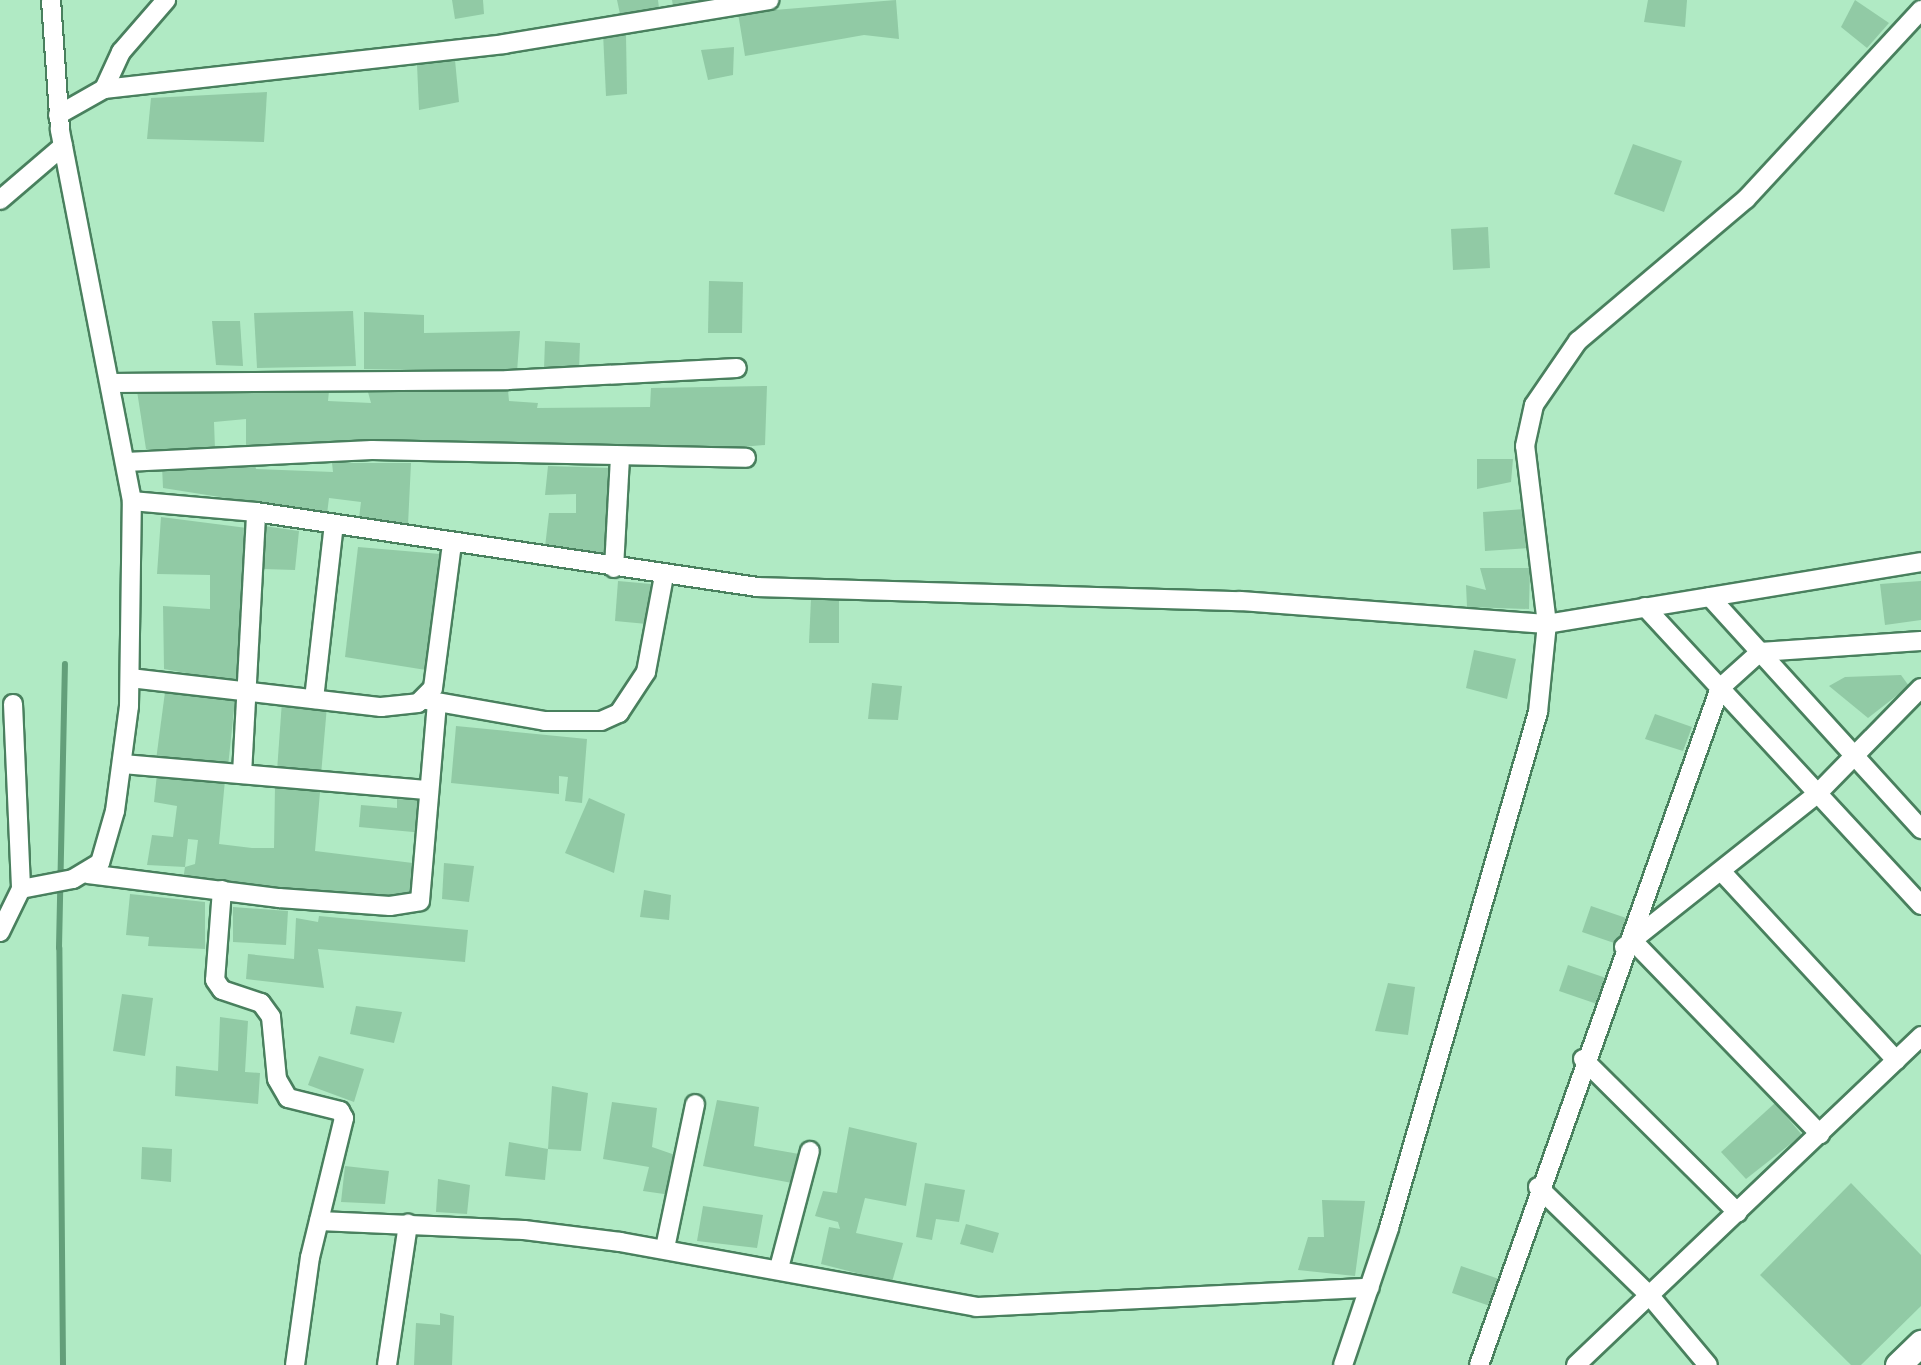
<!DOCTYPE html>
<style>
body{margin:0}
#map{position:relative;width:1921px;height:1365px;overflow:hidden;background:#b0eac4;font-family:"Zilla Slab",serif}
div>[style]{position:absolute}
.stream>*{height:6px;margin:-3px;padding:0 3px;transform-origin:3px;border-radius:3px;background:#639f7a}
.building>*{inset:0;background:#91caa5}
.roads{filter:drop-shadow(2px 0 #49805e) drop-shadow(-2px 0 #49805e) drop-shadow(0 2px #49805e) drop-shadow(0 -2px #49805e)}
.minor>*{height:18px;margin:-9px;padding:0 9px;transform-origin:9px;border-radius:9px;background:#fff}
.secondary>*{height:25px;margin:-12.5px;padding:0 12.5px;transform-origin:12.5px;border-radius:12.5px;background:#fff}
span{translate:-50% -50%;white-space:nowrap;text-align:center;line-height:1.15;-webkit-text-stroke:8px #b0eac4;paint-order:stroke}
</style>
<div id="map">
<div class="stream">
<i style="left:63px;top:1365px;width:417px;rotate:-90.5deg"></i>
<i style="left:59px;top:948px;width:284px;rotate:-88.8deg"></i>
</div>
<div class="building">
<i style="clip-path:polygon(452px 0,483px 0,484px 14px,455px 19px)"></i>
<i style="clip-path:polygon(617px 0,658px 0,659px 8px,620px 14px)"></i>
<i style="clip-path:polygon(672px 0,697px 0,697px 2px,673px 6px)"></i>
<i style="clip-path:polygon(896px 0,899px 39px,864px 35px,745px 56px,738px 13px)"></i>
<i style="clip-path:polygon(1648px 0,1687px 0,1685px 27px,1644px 22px)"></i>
<i style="clip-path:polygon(1855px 0,1889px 23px,1867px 48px,1841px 27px)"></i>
<i style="clip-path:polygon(603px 33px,626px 35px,627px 94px,606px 96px)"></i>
<i style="clip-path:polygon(734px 47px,733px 75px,708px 80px,701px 50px)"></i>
<i style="clip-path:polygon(455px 60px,459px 102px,419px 110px,417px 64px)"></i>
<i style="clip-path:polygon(267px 92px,264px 142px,147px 139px,151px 98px)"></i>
<i style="clip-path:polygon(1633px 144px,1682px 161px,1664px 212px,1614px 194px)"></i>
<i style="clip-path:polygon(1488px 227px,1490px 268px,1453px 270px,1451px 229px)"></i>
<i style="clip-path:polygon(709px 281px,743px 282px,742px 333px,708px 333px)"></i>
<i style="clip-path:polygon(353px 311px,356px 366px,257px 368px,254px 313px)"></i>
<i style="clip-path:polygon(364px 312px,424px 315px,424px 333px,520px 331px,517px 372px,364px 369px)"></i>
<i style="clip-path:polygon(212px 321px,240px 321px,243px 366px,216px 365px)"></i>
<i style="clip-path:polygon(545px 341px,580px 343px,579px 370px,544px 369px)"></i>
<i style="clip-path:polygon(767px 386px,765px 445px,729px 448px,246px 447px,246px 419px,214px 422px,215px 449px,146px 449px,137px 391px,329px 391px,328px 401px,371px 403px,368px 392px,479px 389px,508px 390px,509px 401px,538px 403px,537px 408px,650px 407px,651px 388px)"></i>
<i style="clip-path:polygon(1477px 459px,1513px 459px,1511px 482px,1477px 489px)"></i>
<i style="clip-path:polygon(332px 463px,411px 463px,408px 525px,359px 518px,361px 502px,329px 498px,327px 514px,163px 488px,162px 466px,255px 464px,256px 469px,333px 472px)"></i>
<i style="clip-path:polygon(548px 466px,611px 468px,607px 558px,545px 547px,549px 513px,576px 513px,576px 494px,545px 495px)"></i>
<i style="clip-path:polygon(1525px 509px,1528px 548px,1485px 551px,1483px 512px)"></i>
<i style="clip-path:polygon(161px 517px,247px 528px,236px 682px,164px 669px,163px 606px,210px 609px,210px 575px,157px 574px)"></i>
<i style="clip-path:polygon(264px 526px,299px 531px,295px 570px,263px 569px)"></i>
<i style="clip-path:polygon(358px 547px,440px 554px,426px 670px,345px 657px)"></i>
<i style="clip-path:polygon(1480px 568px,1530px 568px,1529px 609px,1467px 607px,1466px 585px,1486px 590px)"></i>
<i style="clip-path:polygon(618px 581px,651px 584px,647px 624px,615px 621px)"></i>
<i style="clip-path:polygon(1921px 581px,1921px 620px,1885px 625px,1880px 584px)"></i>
<i style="clip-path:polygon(811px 599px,839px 599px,839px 643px,809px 643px)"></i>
<i style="clip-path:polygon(1474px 650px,1516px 659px,1507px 699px,1466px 688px)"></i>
<i style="clip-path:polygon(1901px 675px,1909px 686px,1868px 718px,1829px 686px,1845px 677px)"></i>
<i style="clip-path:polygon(872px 683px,902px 686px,898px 720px,868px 719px)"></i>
<i style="clip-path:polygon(165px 692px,235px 700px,228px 767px,156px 760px)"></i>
<i style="clip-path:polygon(282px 701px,327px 706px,321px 775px,277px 771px)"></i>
<i style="clip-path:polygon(1655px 714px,1692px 727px,1683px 751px,1645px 739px)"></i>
<i style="clip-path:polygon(456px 726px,587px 739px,582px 803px,565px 801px,568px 777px,559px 776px,559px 794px,451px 783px)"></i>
<i style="clip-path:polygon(evenodd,157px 774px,225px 780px,219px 844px,252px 848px,274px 848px,275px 786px,320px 792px,315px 851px,421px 864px,417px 898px,183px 880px,185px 867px,147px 865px,152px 835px,173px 837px,177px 806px,154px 802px,157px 774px,188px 839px,198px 840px,195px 864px,185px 867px,188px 839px)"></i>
<i style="clip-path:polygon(589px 798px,625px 814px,614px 873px,565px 853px)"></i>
<i style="clip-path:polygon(397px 799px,425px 801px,424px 833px,359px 827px,361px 805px,397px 808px)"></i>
<i style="clip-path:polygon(444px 863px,474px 866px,469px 902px,442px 899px)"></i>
<i style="clip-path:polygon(644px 890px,671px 895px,669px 920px,640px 917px)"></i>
<i style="clip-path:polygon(130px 894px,205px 902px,205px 949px,148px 946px,149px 937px,126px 935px)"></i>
<i style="clip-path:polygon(1591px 906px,1629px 919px,1620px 945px,1582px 932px)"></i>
<i style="clip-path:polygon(233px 907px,288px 911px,286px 945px,233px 942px)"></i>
<i style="clip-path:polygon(319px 916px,468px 930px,465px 962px,318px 949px,324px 988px,246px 979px,248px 954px,294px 959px,296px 918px,318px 922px)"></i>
<i style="clip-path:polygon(1568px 965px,1606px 978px,1597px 1004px,1559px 991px)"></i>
<i style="clip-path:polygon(1388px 983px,1415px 987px,1408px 1035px,1375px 1031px)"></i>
<i style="clip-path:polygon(122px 994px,153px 998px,145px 1056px,113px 1051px)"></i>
<i style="clip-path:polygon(356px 1006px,402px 1012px,394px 1043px,350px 1034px)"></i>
<i style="clip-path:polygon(220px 1017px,248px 1021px,245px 1072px,260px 1073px,258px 1104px,175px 1096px,176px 1066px,218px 1071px)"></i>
<i style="clip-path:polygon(319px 1056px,364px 1069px,354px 1102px,308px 1085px)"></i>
<i style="clip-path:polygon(552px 1086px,588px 1093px,581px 1151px,548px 1149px,545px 1180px,505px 1176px,509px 1142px,548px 1149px)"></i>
<i style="clip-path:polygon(717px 1100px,759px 1107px,754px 1146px,799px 1154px,792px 1183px,703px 1166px)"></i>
<i style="clip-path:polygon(612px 1102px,657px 1108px,652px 1147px,678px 1156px,671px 1195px,643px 1191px,649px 1167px,603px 1159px)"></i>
<i style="clip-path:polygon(1775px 1103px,1802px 1135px,1746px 1179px,1721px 1152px)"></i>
<i style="clip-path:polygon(849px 1127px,917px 1143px,906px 1206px,865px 1198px,856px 1233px,903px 1243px,892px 1282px,821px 1264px,829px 1227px,840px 1229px,838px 1222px,815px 1216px,823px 1191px,837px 1193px)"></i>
<i style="clip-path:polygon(142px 1147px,172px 1149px,171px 1182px,141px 1179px)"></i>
<i style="clip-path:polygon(345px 1166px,389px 1171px,385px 1204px,341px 1202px)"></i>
<i style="clip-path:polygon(438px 1179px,470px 1185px,467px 1214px,436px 1212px)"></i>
<i style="clip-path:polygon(925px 1183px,965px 1190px,959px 1222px,936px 1219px,932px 1240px,916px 1237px)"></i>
<i style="clip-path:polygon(1851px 1183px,1921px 1255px,1921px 1306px,1861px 1365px,1851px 1365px,1760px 1275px)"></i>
<i style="clip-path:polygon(1322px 1200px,1365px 1201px,1355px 1276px,1298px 1270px,1308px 1237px,1324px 1237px)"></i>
<i style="clip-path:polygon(703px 1206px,763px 1215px,757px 1248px,697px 1241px)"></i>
<i style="clip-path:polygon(966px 1224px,999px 1233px,993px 1253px,960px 1244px)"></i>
<i style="clip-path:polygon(1461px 1266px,1499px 1279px,1490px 1306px,1452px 1293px)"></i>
<i style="clip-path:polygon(440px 1313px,454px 1316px,452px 1365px,414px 1365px,416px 1323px,440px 1325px)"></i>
</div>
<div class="roads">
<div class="minor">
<i style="left:104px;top:89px;width:41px;rotate:-65.3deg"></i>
<i style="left:121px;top:52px;width:69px;rotate:-49.1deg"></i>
<i style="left:58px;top:115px;width:53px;rotate:-29.5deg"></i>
<i style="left:104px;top:89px;width:403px;rotate:-6.4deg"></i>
<i style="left:504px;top:44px;width:269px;rotate:-9.4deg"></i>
<i style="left:0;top:200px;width:83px;rotate:-40.6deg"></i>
<i style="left:110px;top:383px;width:398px;rotate:-0.4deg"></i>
<i style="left:508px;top:380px;width:229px;rotate:-3deg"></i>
<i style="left:126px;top:462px;width:246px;rotate:-2.8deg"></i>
<i style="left:372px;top:450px;width:374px;rotate:1.2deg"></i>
<i style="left:132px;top:501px;width:124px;rotate:5.1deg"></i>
<i style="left:256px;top:512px;width:507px;rotate:8.51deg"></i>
<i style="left:757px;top:587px;width:483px;rotate:1.7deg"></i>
<i style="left:1240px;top:601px;width:308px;rotate:4.3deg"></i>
<i style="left:1547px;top:624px;width:379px;rotate:-9.4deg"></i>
<i style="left:614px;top:568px;width:112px;rotate:-86.9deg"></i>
<i style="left:1710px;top:597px;width:314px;rotate:47.7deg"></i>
<i style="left:1645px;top:607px;width:406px;rotate:47.2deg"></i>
<i style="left:130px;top:678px;width:253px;rotate:6.6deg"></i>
<i style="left:381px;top:707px;width:37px;rotate:-6deg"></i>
<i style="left:418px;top:703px;width:21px;rotate:-45deg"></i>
<i style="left:433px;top:688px;width:145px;rotate:-82.5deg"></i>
<i style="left:314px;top:699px;width:176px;rotate:-83.5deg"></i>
<i style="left:426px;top:700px;width:121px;rotate:10deg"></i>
<i style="left:545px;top:721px;width:56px"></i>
<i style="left:601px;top:721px;width:20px;rotate:-24deg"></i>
<i style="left:619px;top:713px;width:49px;rotate:-56.6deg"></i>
<i style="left:646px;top:672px;width:98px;rotate:-79.4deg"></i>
<i style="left:13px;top:704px;width:185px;rotate:87.5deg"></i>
<i style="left:123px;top:764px;width:307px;rotate:4.9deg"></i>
<i style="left:242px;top:774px;width:262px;rotate:-86.9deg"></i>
<i style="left:1721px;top:871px;width:258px;rotate:47.2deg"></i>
<i style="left:88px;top:874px;width:193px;rotate:7.2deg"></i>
<i style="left:279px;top:898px;width:111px;rotate:4.1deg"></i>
<i style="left:390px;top:906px;width:30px;rotate:-9deg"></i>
<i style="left:420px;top:901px;width:199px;rotate:-85.1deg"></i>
<i style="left:222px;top:890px;width:90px;rotate:94.4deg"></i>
<i style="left:215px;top:980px;width:12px;rotate:55deg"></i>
<i style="left:222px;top:990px;width:41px;rotate:18.4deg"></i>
<i style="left:261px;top:1003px;width:17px;rotate:54deg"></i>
<i style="left:271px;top:1017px;width:62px;rotate:84.5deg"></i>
<i style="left:277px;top:1079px;width:22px;rotate:60deg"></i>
<i style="left:288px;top:1098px;width:54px;rotate:14deg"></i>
<i style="left:340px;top:1111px;width:8px;rotate:60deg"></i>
<i style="left:344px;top:1118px;width:143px;rotate:103.7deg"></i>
<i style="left:310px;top:1257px;width:109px;rotate:97.9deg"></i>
<i style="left:0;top:932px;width:48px;rotate:-64deg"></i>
<i style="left:21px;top:889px;width:53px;rotate:-10.9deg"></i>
<i style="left:73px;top:879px;width:31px;rotate:-31deg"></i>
<i style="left:100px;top:863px;width:54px;rotate:-73.9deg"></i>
<i style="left:115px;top:811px;width:106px;rotate:-82.4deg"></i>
<i style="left:129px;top:706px;width:205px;rotate:-89.2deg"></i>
<i style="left:132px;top:501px;width:379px;rotate:-101deg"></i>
<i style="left:60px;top:129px;width:129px;rotate:-94deg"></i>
<i style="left:1633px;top:941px;width:269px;rotate:45.9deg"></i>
<i style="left:1624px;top:947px;width:248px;rotate:-38.4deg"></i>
<i style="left:1818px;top:793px;width:147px;rotate:-45.6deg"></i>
<i style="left:1583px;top:1059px;width:218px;rotate:44.8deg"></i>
<i style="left:1538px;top:1187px;width:156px;rotate:44.2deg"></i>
<i style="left:1650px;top:1296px;width:90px;rotate:50deg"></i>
<i style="left:319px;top:1221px;width:205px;rotate:2.5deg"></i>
<i style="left:524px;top:1230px;width:97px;rotate:7.1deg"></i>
<i style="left:620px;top:1242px;width:362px;rotate:10.3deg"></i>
<i style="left:976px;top:1307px;width:394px;rotate:-2.8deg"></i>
<i style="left:665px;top:1248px;width:147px;rotate:-78.2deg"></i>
<i style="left:779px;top:1268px;width:121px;rotate:-75.2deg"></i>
<i style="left:387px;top:1365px;width:143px;rotate:-81.5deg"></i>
<i style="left:1343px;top:1365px;width:145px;rotate:-71.4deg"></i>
<i style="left:1389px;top:1228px;width:537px;rotate:-73.89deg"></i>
<i style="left:1538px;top:712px;width:88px;rotate:-84.2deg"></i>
<i style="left:1547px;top:624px;width:179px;rotate:-97deg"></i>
<i style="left:1525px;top:446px;width:42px;rotate:-77.6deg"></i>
<i style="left:1534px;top:405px;width:78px;rotate:-55.5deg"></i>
<i style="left:1578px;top:341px;width:220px;rotate:-40.2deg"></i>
<i style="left:1746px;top:199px;width:258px;rotate:-47.2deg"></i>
<i style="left:1479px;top:1365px;width:719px;rotate:-70.41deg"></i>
<i style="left:1720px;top:688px;width:54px;rotate:-42deg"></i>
<i style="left:1760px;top:652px;width:161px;rotate:-3.9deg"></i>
<i style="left:1576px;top:1365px;width:477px;rotate:-43.6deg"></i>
</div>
<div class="secondary">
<i style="left:1898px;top:1365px;width:32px;rotate:-44deg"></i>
</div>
</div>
</div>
